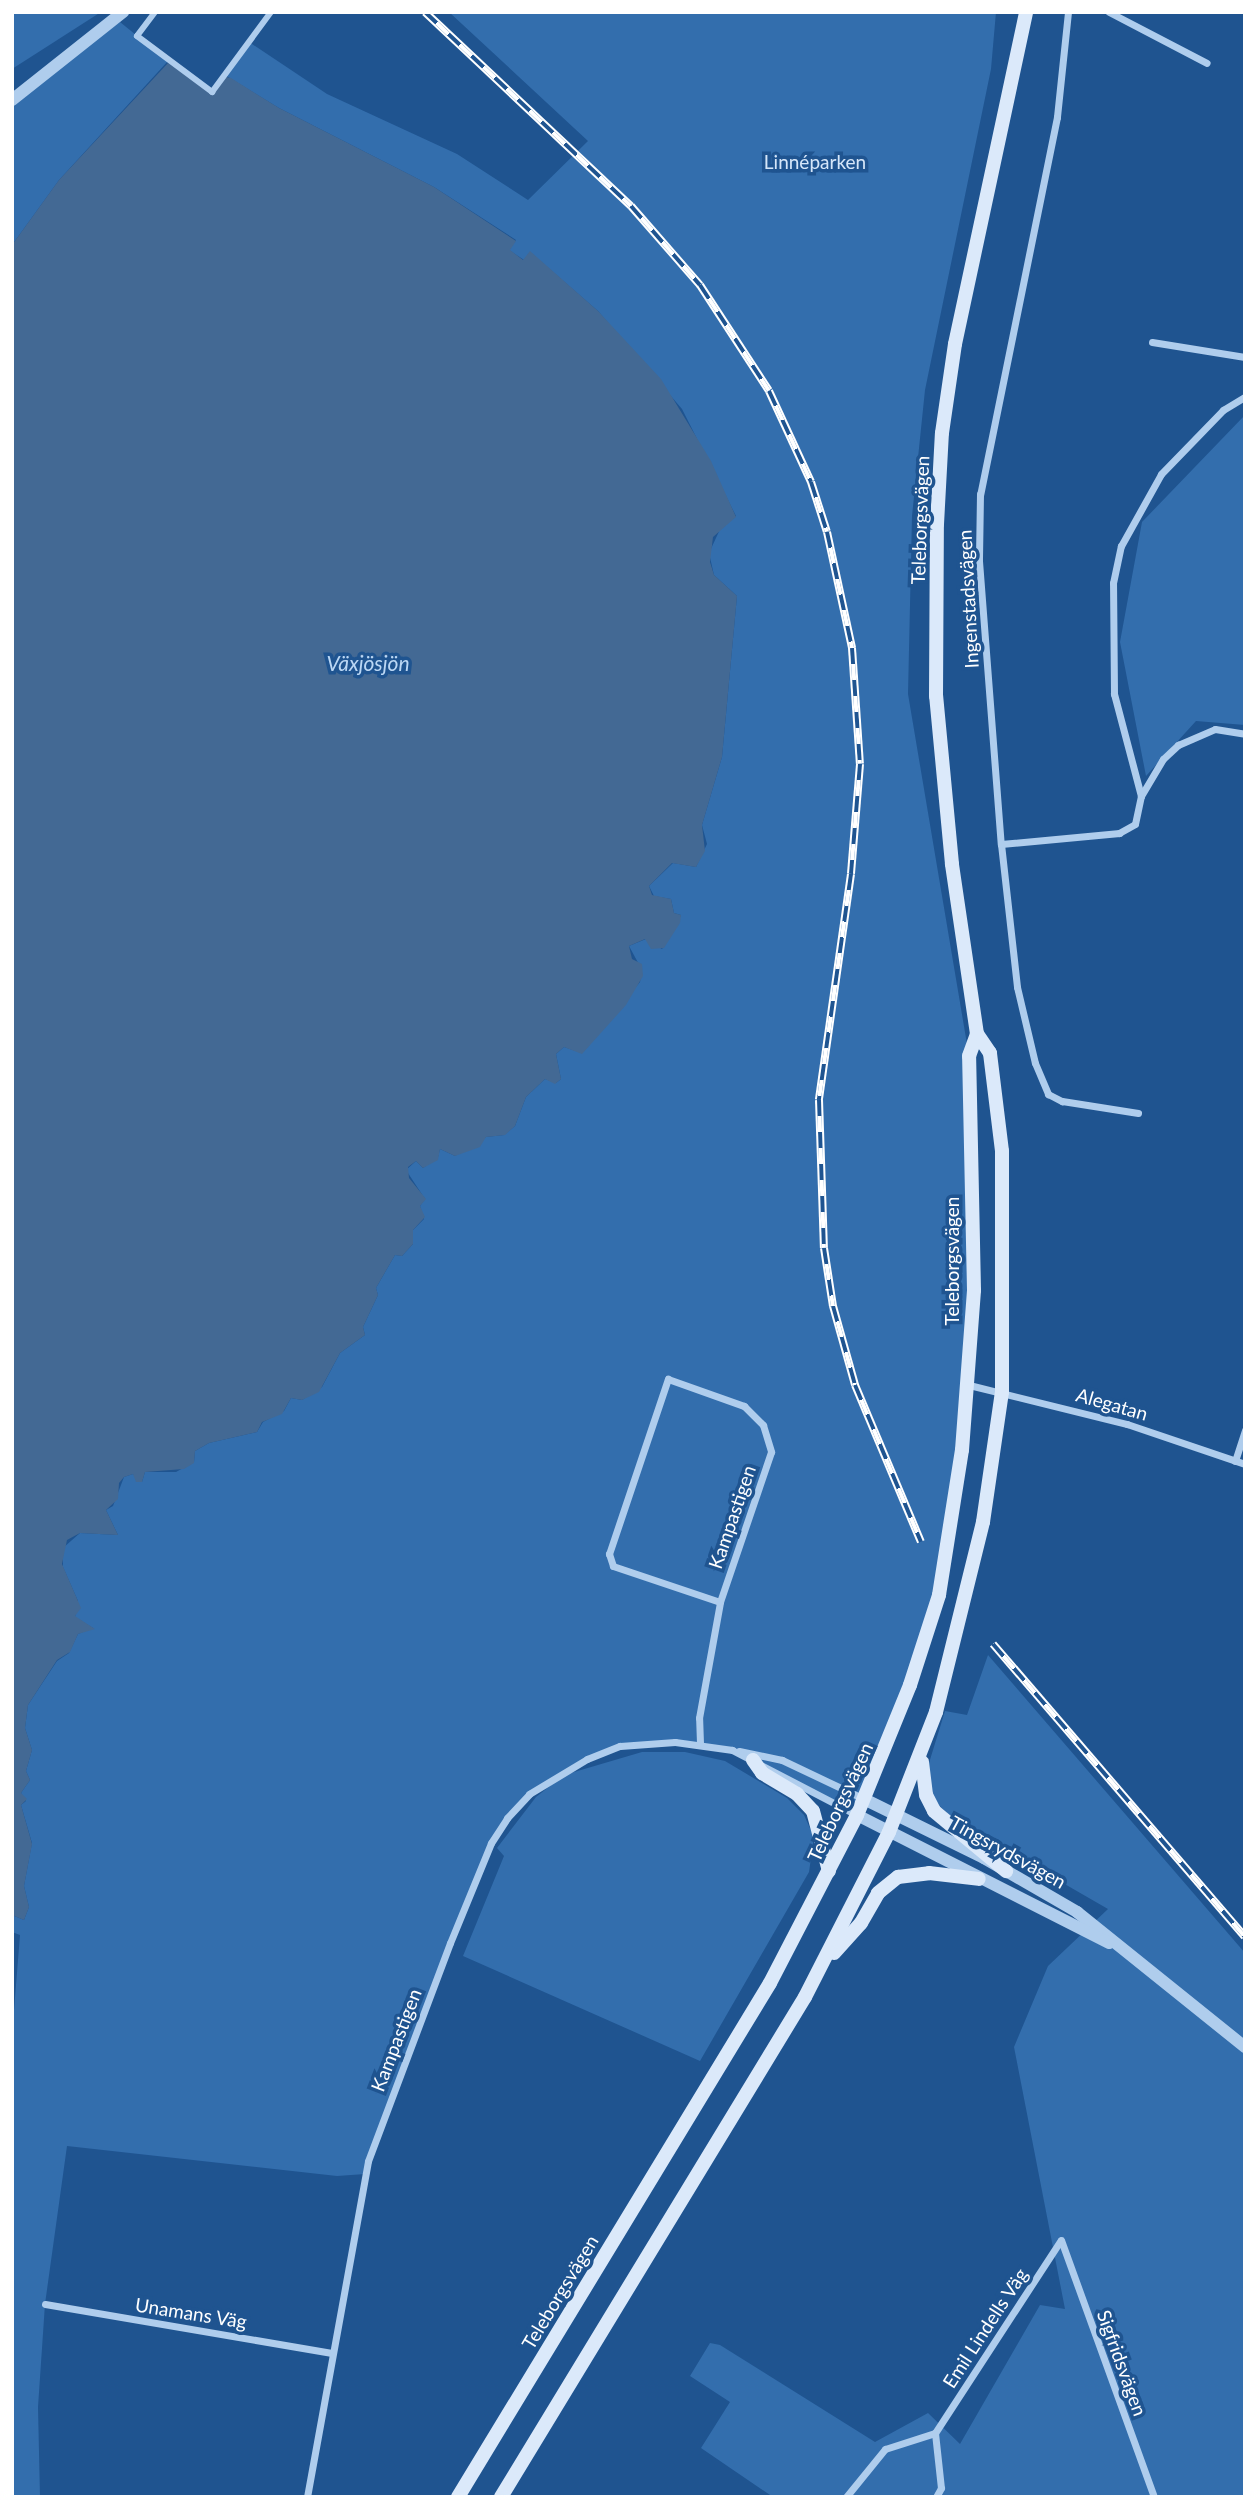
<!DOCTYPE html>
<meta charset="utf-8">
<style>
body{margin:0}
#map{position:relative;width:1257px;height:2509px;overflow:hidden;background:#1f5490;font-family:Lato,sans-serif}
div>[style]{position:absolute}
.green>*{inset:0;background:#336ead}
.water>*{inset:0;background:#436994}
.pedestrian>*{height:6px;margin:-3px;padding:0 3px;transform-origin:3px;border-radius:3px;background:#afcded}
.minor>*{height:7px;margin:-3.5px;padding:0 3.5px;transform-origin:3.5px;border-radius:3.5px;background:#afcded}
.tertiary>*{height:12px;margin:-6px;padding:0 6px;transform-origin:6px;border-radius:6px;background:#afcded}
.secondary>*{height:14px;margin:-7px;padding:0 7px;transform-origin:7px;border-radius:7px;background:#dbe9fa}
.rail>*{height:8px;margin-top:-4px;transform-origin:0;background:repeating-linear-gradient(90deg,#1f5490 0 16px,#fff 0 32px);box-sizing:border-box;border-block:2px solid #fff}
span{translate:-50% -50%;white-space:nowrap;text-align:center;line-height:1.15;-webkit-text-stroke:7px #1f5490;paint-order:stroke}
.park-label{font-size:19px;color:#d5e6f9}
.street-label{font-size:19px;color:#fff}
.water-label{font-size:21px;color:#bbd7f4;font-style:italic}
.frame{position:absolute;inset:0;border:14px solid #fff;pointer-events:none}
</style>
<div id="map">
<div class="green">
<i style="clip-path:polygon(12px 12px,101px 12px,12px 69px)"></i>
<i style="clip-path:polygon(449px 12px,996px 12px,991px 69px,925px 390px,912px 516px,908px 694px,969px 1056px,974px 1290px,939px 1595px,857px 1815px,753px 1760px,700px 1743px,620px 1746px,587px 1759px,529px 1794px,491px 1843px,365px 2174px,337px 2176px,67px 2146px,45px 2304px,38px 2407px,40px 2497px,12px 2497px,12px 2035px,20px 1935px,12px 1932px,12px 1915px,24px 1920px,29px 1907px,24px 1886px,32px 1843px,21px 1805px,26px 1801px,21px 1793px,30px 1780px,26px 1771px,32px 1750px,25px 1728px,28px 1705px,57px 1661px,69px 1653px,78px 1634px,93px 1628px,75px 1617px,78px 1601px,63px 1567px,63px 1548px,80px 1533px,118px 1535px,106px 1510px,113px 1506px,124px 1477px,133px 1474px,142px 1482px,145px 1472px,176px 1472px,194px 1462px,195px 1451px,209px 1443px,257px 1432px,263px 1422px,284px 1411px,291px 1398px,302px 1400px,322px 1387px,340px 1353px,365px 1335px,363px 1327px,378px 1295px,376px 1288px,395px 1255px,402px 1256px,413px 1244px,413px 1230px,424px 1219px,420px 1206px,425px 1199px,406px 1170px,416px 1161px,423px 1168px,438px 1157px,440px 1149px,455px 1156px,486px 1137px,504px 1135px,515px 1126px,526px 1097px,545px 1079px,556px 1083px,561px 1079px,556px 1054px,564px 1047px,582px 1053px,640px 982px,642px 970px,629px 946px,646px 939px,662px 949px,676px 928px,681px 915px,674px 913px,671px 899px,654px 896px,649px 886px,673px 863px,696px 867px,707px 844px,702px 825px,722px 757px,737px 596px,714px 575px,709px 553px,722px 525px,736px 516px,682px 409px,598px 311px,530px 252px,524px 260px,509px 250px,516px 240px,434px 187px,279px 108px,225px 75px,249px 42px,327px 94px,457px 154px,528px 200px,588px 141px)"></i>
<i style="clip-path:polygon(120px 22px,168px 61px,59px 180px,12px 245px,12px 100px)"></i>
<i style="clip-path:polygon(1245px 415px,1245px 725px,1196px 721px,1146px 776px,1120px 642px,1142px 522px)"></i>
<i style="clip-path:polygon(988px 1655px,1245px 1953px,1245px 2497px,773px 2497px,701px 2448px,730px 2402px,690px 2376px,710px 2343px,720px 2345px,875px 2442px,928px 2413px,960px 2444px,1040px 2305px,1065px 2309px,1014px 2047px,1048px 1966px,1108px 1909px,957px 1822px,931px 1798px,925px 1776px,945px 1711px,967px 1715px)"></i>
<i style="clip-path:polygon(642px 1752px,685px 1752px,725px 1761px,787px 1798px,804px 1815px,814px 1837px,809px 1872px,700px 2061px,463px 1956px,504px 1856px,497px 1848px,536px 1797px,564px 1775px)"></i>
</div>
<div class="water">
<i style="clip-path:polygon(168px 63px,213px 94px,226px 77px,231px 78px,279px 108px,434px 187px,516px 241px,510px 250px,523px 260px,530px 251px,598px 311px,661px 379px,711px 461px,736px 517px,713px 537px,710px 562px,714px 575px,737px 596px,722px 757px,702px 825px,705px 851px,696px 867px,672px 863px,649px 886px,652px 895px,671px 899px,674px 913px,681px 915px,680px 923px,664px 948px,651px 949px,645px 939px,629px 946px,632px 959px,642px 964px,643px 976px,626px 1005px,582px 1054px,564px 1047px,556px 1054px,561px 1079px,555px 1084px,545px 1079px,526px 1097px,515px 1126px,505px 1135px,486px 1137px,480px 1147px,455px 1156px,440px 1149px,438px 1160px,423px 1168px,416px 1161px,408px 1167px,409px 1178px,426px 1199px,420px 1206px,425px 1217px,413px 1230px,413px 1244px,402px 1256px,395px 1255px,376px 1288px,378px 1295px,363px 1327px,365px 1335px,340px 1353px,319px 1392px,302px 1400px,291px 1398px,282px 1414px,262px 1422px,257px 1432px,209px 1443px,195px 1451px,194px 1463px,184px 1469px,145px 1472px,142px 1482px,136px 1482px,133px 1474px,124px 1477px,119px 1483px,118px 1499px,106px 1510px,118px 1535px,80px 1533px,67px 1540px,62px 1564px,81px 1608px,75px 1616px,95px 1629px,78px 1634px,70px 1652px,57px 1660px,28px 1705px,25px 1728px,32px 1750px,26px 1771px,30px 1780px,21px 1793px,27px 1799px,21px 1805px,32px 1844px,24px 1886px,29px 1907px,24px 1920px,12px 1915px,12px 245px,59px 180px)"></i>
</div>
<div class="pedestrian">
<i style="left:155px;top:12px;width:30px;rotate:127deg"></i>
<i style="left:137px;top:36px;width:94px;rotate:36.7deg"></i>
<i style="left:212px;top:92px;width:99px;rotate:-53.6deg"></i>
</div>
<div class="minor">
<i style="left:1068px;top:12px;width:106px;rotate:96deg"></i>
<i style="left:1057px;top:117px;width:385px;rotate:101.5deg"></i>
<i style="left:980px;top:494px;width:67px;rotate:90.9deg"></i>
<i style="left:979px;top:561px;width:284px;rotate:85.6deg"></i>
<i style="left:1001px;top:844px;width:144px;rotate:83.6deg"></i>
<i style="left:1017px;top:987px;width:78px;rotate:76.7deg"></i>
<i style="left:1035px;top:1063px;width:34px;rotate:67deg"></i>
<i style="left:1048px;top:1094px;width:16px;rotate:27deg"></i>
<i style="left:1062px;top:1101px;width:77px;rotate:9deg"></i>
<i style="left:1109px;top:12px;width:110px;rotate:27.5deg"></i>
<i style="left:1152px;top:342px;width:94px;rotate:9.2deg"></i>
<i style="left:1141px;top:796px;width:106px;rotate:-104.8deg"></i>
<i style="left:1114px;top:694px;width:111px;rotate:-90.5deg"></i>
<i style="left:1113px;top:583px;width:38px;rotate:-78deg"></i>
<i style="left:1121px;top:546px;width:82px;rotate:-60.9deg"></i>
<i style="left:1161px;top:474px;width:89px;rotate:-45.9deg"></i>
<i style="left:1223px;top:410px;width:26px;rotate:-31deg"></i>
<i style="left:1001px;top:844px;width:119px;rotate:-5.3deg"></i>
<i style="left:1119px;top:833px;width:18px;rotate:-29deg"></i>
<i style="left:1135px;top:824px;width:29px;rotate:-78deg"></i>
<i style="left:1141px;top:796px;width:43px;rotate:-59.3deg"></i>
<i style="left:1163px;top:759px;width:21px;rotate:-43deg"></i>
<i style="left:1178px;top:745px;width:40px;rotate:-23.4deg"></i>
<i style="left:1215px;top:729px;width:30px;rotate:9deg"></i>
<i style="left:969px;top:1385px;width:163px;rotate:13.9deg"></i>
<i style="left:1127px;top:1424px;width:125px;rotate:18.7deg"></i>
<i style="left:1235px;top:1461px;width:33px;rotate:-72deg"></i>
<i style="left:700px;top:1743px;width:25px;rotate:-92deg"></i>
<i style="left:699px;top:1718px;width:118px;rotate:-79.7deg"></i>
<i style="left:720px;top:1602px;width:113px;rotate:-161.4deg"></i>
<i style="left:613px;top:1566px;width:13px;rotate:-108deg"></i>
<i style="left:609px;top:1554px;width:185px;rotate:-71.4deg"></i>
<i style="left:668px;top:1379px;width:81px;rotate:19.6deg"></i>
<i style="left:744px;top:1406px;width:27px;rotate:45deg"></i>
<i style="left:763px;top:1425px;width:28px;rotate:73deg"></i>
<i style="left:771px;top:1452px;width:158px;rotate:108.8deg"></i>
<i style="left:739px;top:1751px;width:44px;rotate:11.8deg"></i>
<i style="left:782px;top:1760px;width:91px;rotate:25.4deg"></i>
<i style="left:1061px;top:2240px;width:273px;rotate:70.1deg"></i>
<i style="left:45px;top:2304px;width:291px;rotate:9.7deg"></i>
<i style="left:935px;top:2433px;width:55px;rotate:83.8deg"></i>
<i style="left:941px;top:2488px;width:10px;rotate:119deg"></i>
<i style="left:307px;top:2497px;width:341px;rotate:-79.7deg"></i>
<i style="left:368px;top:2161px;width:233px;rotate:-69.4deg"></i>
<i style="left:450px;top:1943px;width:108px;rotate:-67.7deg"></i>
<i style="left:491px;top:1843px;width:30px;rotate:-57deg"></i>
<i style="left:507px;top:1818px;width:33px;rotate:-47deg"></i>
<i style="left:529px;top:1794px;width:68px;rotate:-31.1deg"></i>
<i style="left:587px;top:1759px;width:35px;rotate:-22deg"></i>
<i style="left:620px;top:1746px;width:55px;rotate:-4.2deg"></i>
<i style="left:675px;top:1742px;width:58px;rotate:8deg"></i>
<i style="left:732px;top:1750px;width:141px;rotate:27.5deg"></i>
<i style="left:846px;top:2497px;width:62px;rotate:-50.9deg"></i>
<i style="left:885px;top:2449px;width:52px;rotate:-17.7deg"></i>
<i style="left:935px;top:2433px;width:230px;rotate:-56.9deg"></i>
</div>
<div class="tertiary">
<i style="left:12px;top:100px;width:142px;rotate:-38.4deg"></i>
<i style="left:864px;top:1799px;width:134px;rotate:26.2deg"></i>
<i style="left:984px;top:1858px;width:108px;rotate:30.1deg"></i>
<i style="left:1077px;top:1912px;width:216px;rotate:38.8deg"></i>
<i style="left:857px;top:1815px;width:283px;rotate:26.9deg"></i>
</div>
<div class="secondary">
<i style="left:753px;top:1760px;width:16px;rotate:55deg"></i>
<i style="left:762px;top:1773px;width:41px;rotate:31deg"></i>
<i style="left:797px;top:1794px;width:23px;rotate:47deg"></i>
<i style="left:813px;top:1811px;width:62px;rotate:75.1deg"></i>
<i style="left:922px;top:1762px;width:33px;rotate:83deg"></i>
<i style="left:926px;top:1795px;width:18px;rotate:63deg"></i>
<i style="left:934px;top:1811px;width:94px;rotate:39.8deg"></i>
<i style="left:834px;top:1953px;width:40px;rotate:-48deg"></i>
<i style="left:861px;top:1923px;width:34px;rotate:-60deg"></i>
<i style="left:878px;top:1893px;width:26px;rotate:-39deg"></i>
<i style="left:898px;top:1877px;width:31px;rotate:-7deg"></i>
<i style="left:929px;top:1873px;width:50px;rotate:6.8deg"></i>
<i style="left:458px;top:2497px;width:601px;rotate:-58.74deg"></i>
<i style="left:770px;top:1983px;width:189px;rotate:-62.6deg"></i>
<i style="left:857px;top:1815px;width:140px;rotate:-67.8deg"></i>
<i style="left:910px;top:1685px;width:95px;rotate:-72.1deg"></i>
<i style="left:939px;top:1595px;width:147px;rotate:-81deg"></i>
<i style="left:962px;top:1450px;width:160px;rotate:-85.7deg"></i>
<i style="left:974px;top:1290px;width:234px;rotate:-91.2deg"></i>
<i style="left:969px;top:1056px;width:23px;rotate:-70deg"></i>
<i style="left:501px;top:2497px;width:585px;rotate:-58.7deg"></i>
<i style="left:805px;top:1997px;width:185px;rotate:-63deg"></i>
<i style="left:889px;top:1832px;width:129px;rotate:-68.6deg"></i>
<i style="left:936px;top:1712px;width:196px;rotate:-76.1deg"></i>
<i style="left:983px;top:1522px;width:131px;rotate:-81.7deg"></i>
<i style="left:1002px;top:1392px;width:241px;rotate:-90deg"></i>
<i style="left:1002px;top:1151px;width:99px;rotate:-97deg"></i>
<i style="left:990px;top:1053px;width:23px;rotate:-124deg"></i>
<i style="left:977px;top:1034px;width:172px;rotate:-98.4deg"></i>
<i style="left:952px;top:864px;width:169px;rotate:-95.4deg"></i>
<i style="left:936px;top:696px;width:172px;rotate:-89.7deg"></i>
<i style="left:937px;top:524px;width:91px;rotate:-86.9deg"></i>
<i style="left:942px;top:433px;width:90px;rotate:-81.7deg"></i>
<i style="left:955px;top:344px;width:340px;rotate:-77.9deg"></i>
</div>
<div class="rail">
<i style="left:425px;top:12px;width:283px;rotate:43.3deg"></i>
<i style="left:631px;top:206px;width:105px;rotate:48.9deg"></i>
<i style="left:700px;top:285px;width:126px;rotate:56.9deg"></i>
<i style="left:769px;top:391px;width:100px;rotate:65.2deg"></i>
<i style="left:811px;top:482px;width:52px;rotate:72.3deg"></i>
<i style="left:827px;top:532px;width:119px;rotate:77.8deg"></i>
<i style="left:852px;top:648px;width:116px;rotate:86.1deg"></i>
<i style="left:860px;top:764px;width:110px;rotate:94.7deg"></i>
<i style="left:851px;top:874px;width:228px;rotate:98.1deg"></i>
<i style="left:819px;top:1100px;width:148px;rotate:88.1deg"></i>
<i style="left:824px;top:1248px;width:59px;rotate:81.2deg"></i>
<i style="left:833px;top:1306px;width:82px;rotate:74.4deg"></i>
<i style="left:855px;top:1385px;width:170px;rotate:67.2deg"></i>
<i style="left:993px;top:1644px;width:386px;rotate:49.3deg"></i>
</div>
<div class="park-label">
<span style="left:815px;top:162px">Linnéparken</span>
</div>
<div class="street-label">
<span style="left:920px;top:520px;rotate:-88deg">Teleborgsvägen</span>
<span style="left:968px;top:599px;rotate:-93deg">Ingenstadsvägen</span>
<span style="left:952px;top:1261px;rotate:-90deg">Teleborgsvägen</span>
<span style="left:1112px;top:1404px;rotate:16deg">Alegatan</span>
<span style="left:732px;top:1517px;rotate:-71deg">Kampastigen</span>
<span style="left:840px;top:1802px;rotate:-65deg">Teleborgsvägen</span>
<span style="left:1008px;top:1852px;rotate:29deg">Tingsrydsvägen</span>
<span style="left:396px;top:2040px;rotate:-69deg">Kampastigen</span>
<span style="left:560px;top:2292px;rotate:-59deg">Teleborgsvägen</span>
<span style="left:191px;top:2313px;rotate:9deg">Unamans Väg</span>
<span style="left:985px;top:2328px;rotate:-57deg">Emil Lindells Väg</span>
<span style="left:1122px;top:2363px;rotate:70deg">Sigfridsvägen</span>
</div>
<div class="water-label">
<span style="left:368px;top:663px">Växjösjön</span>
</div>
<div class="frame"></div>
</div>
